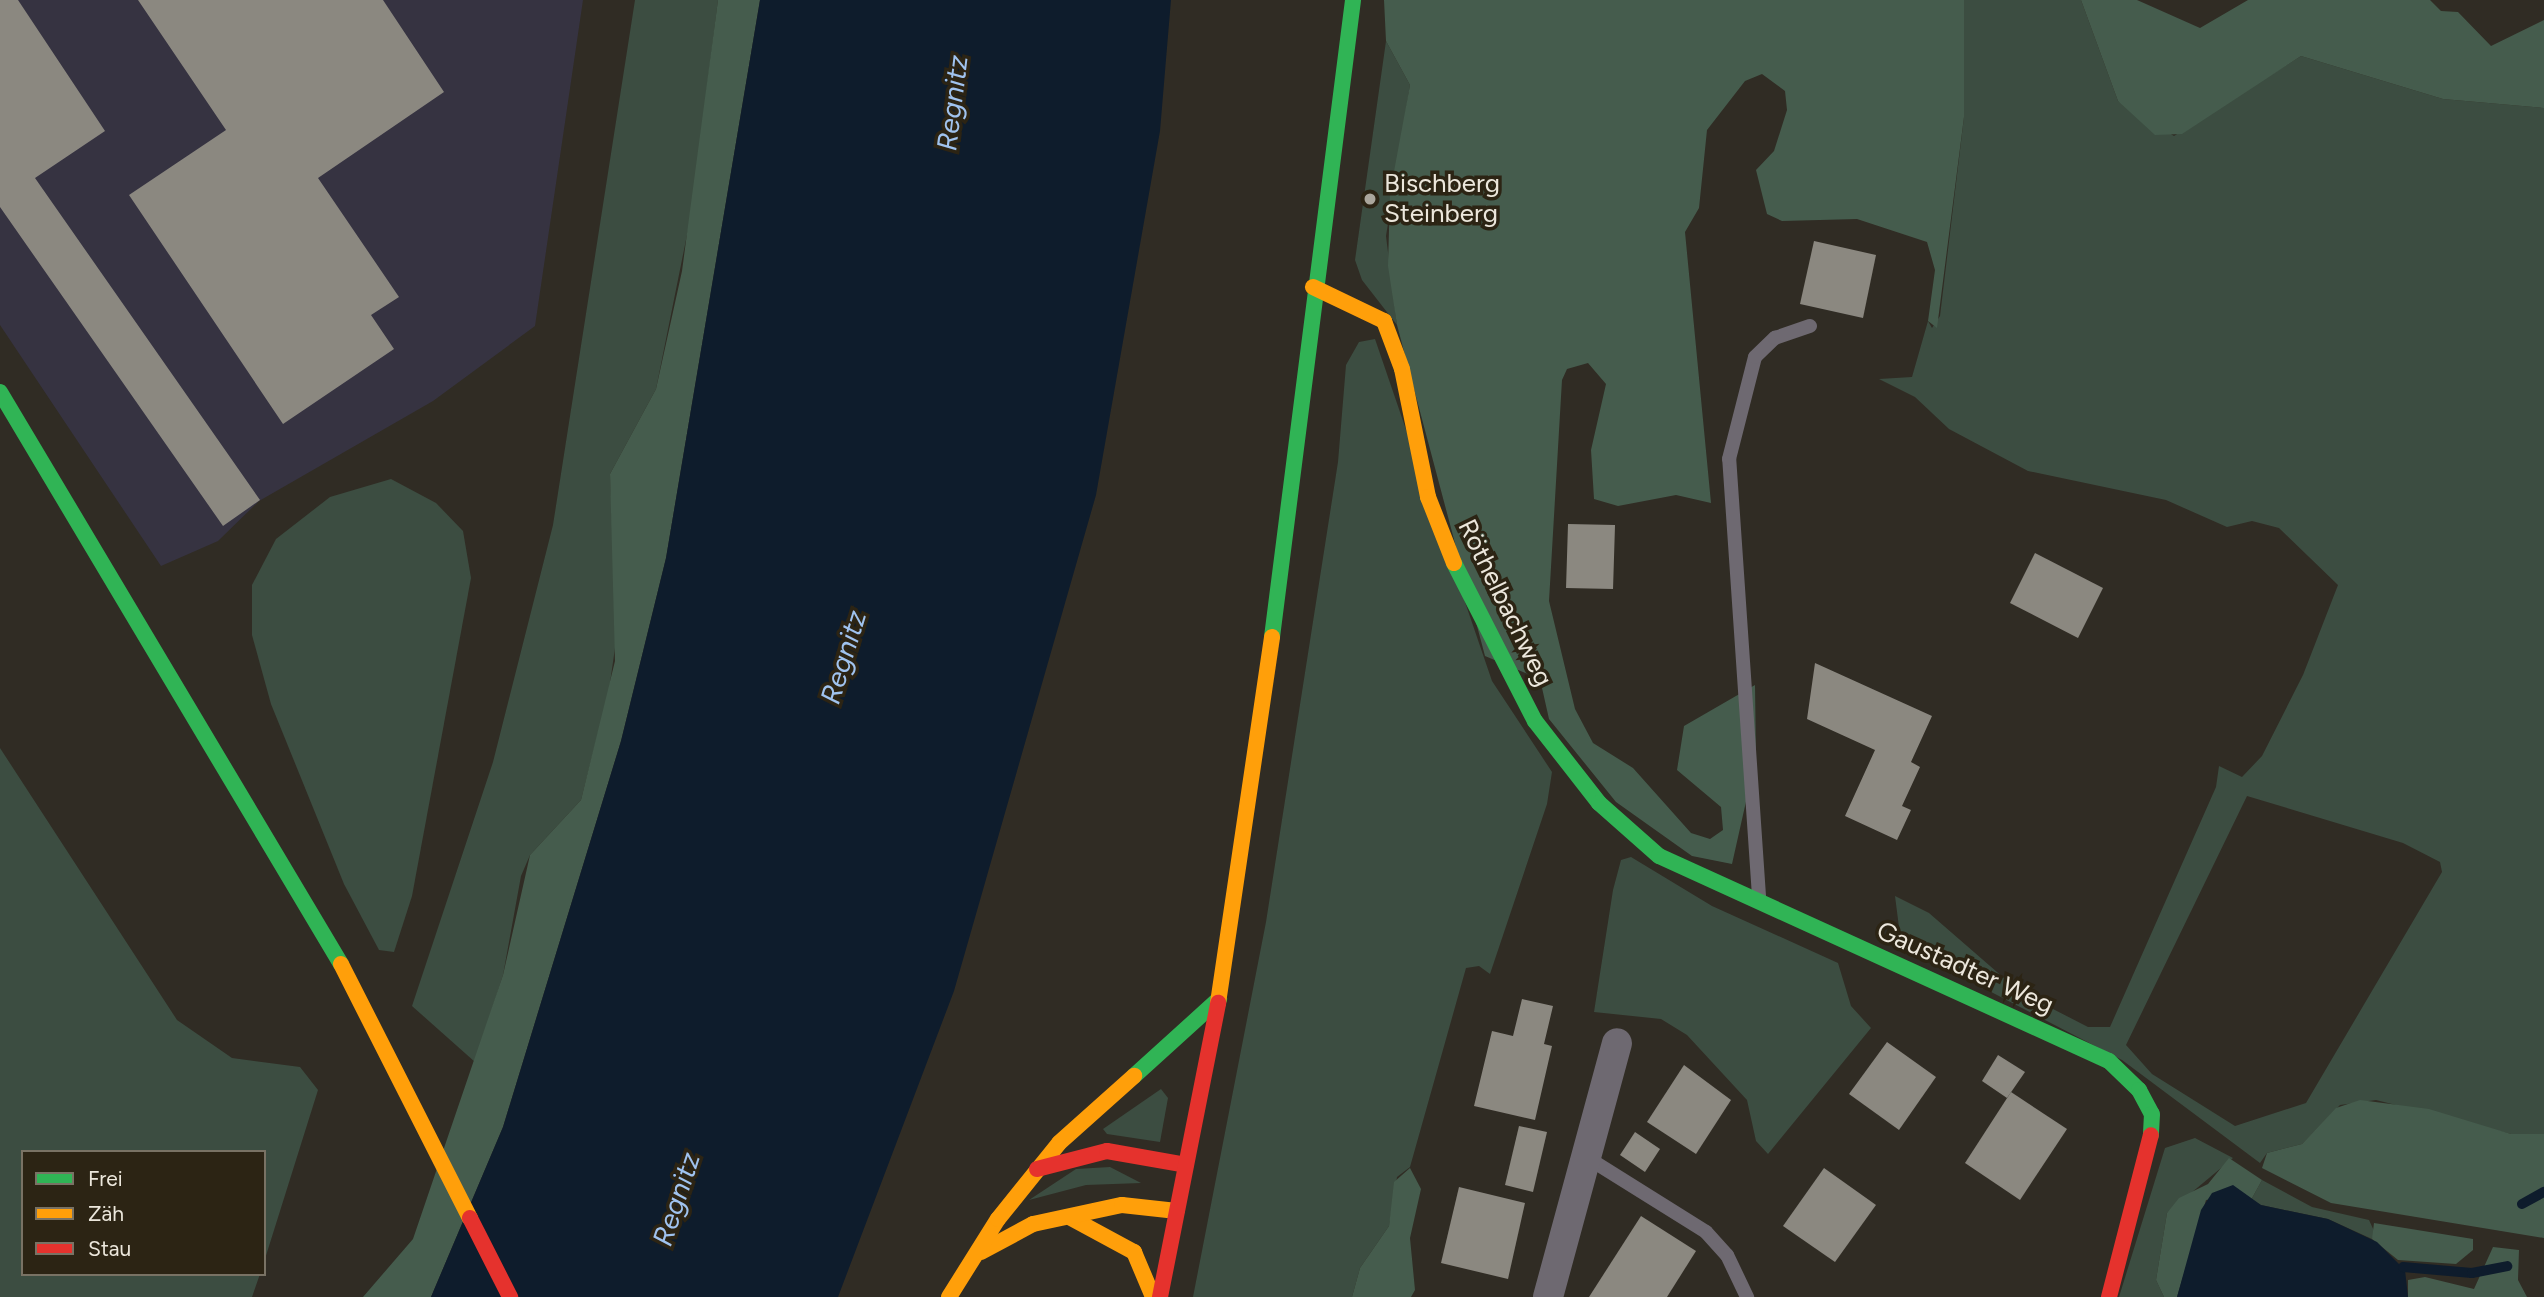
<!DOCTYPE html>
<meta charset="utf-8">
<style>
body{margin:0}
#map{position:relative;width:2544px;height:1297px;overflow:hidden;background:#302c24;font-family:Figtree,sans-serif}
div>[style]{position:absolute}
.industrial>*{inset:0;background:#363341}
.green>*{inset:0;background:#3c4d41}
.forest>*{inset:0;background:#455c4d}
.water>*{inset:0;background:#0e1c2c}
.stream>*{height:10px;margin:-5px;padding:0 5px;transform-origin:5px;border-radius:5px;background:#0e1c2c}
.building>*{inset:0;background:#8b8880}
.lane>*{height:14px;margin:-7px;padding:0 7px;transform-origin:7px;border-radius:7px;background:#6e6971}
.street>*{height:30px;margin:-15px;padding:0 15px;transform-origin:15px;border-radius:15px;background:#6e6971}
.fast>*{height:16px;margin:-8px;padding:0 8px;transform-origin:8px;border-radius:8px;background:#30b455}
.slow>*{height:16px;margin:-8px;padding:0 8px;transform-origin:8px;border-radius:8px;background:#ff9f0a}
.jam>*{height:16px;margin:-8px;padding:0 8px;transform-origin:8px;border-radius:8px;background:#e5322d}
.dots>*{width:19px;height:19px;translate:-50% -50%;box-sizing:border-box;border:4px solid #2c2414;border-radius:50%}
span{translate:-50% -50%;white-space:nowrap;text-align:center;line-height:1.15;-webkit-text-stroke:7px #2c2414;paint-order:stroke}
.poi-label{font-size:26px;color:#ece7dc}
.left{translate:0 -50%;text-align:left}
.street-label{font-size:26px;color:#ece7dc}
.water-label{font-size:28px;color:#a0c3ef;font-style:italic}
.legend{position:absolute;left:21px;top:1150px;width:245px;height:126px;box-sizing:border-box;background:#2c2414;border:2px solid #797264;margin:0;padding:9px 12px;list-style:none;font-size:21px;color:#ece7dc}
.legend li{display:flex;align-items:center;gap:14px;height:35px}
.legend b{width:35px;border:2px solid #797264}
</style>
<div id="map">
<div class="industrial">
<i style="clip-path:polygon(0 0,583px 0,535px 326px,433px 401px,259px 501px,218px 541px,161px 566px,0 325px)"></i>
</div>
<div class="green">
<i style="clip-path:polygon(635px 0,718px 0,691px 215px,656px 389px,610px 474px,617px 634px,609px 690px,581px 800px,530px 855px,521px 876px,503px 975px,475px 1062px,412px 1006px,493px 762px,553px 525px)"></i>
<i style="clip-path:polygon(evenodd,1964px 0,2081px 0,2118px 101px,2174px 136px,2301px 56px,2443px 99px,2544px 108px,2544px 1134px,2511px 1134px,2376px 1100px,2340px 1105px,2302px 1144px,2267px 1153px,2260px 1163px,2122px 1060px,1893px 941px,1900px 935px,1895px 896px,1929px 913px,2020px 992px,2088px 1027px,2110px 1027px,2216px 787px,2219px 766px,2242px 777px,2262px 756px,2303px 675px,2338px 585px,2279px 528px,2252px 521px,2227px 527px,2166px 500px,2028px 471px,1949px 429px,1915px 397px,1879px 379px,1912px 377px,1928px 321px,1932px 328px,1940px 316px,1964px 117px,1964px 0,2247px 796px,2403px 843px,2440px 862px,2442px 872px,2306px 1103px,2235px 1126px,2152px 1074px,2126px 1045px,2247px 796px)"></i>
<i style="clip-path:polygon(1386px 41px,1410px 85px,1386px 236px,1397px 325px,1362px 280px,1355px 260px)"></i>
<i style="clip-path:polygon(1375px 339px,1492px 681px,1552px 772px,1547px 804px,1490px 974px,1479px 966px,1466px 968px,1410px 1167px,1397px 1177px,1389px 1226px,1360px 1268px,1352px 1297px,1193px 1297px,1266px 922px,1338px 462px,1346px 365px,1359px 342px)"></i>
<i style="clip-path:polygon(391px 479px,436px 503px,463px 531px,471px 578px,412px 896px,394px 952px,379px 950px,344px 884px,271px 704px,252px 635px,252px 585px,276px 539px,330px 497px)"></i>
<i style="clip-path:polygon(0 748px,177px 1020px,232px 1058px,300px 1067px,318px 1090px,264px 1262px,264px 1152px,23px 1152px,23px 1274px,260px 1274px,252px 1297px,0 1297px)"></i>
<i style="clip-path:polygon(1631px 857px,1712px 906px,1838px 963px,1851px 1006px,1871px 1028px,1768px 1154px,1756px 1141px,1747px 1100px,1687px 1035px,1661px 1019px,1594px 1012px,1613px 890px,1621px 860px)"></i>
<i style="clip-path:polygon(1161px 1089px,1168px 1098px,1160px 1142px,1107px 1134px,1103px 1129px)"></i>
<i style="clip-path:polygon(2195px 1138px,2233px 1158px,2167px 1213px,2156px 1280px,2164px 1297px,2119px 1297px,2165px 1148px)"></i>
<i style="clip-path:polygon(1110px 1167px,1141px 1183px,1086px 1185px,1029px 1200px,1076px 1169px)"></i>
<i style="clip-path:polygon(2262px 1180px,2312px 1207px,2369px 1220px,2375px 1233px,2372px 1239px,2328px 1219px,2261px 1205px,2251px 1200px)"></i>
</div>
<div class="forest">
<i style="clip-path:polygon(718px 0,760px 0,666px 558px,621px 741px,503px 1127px,431px 1297px,363px 1297px,413px 1239px,503px 975px,530px 855px,581px 800px,615px 661px,610px 474px,656px 389px,682px 271px)"></i>
<i style="clip-path:polygon(1384px 0,1964px 0,1964px 117px,1937px 328px,1928px 321px,1935px 270px,1927px 242px,1857px 219px,1782px 221px,1767px 214px,1756px 170px,1774px 151px,1787px 110px,1785px 91px,1762px 74px,1745px 81px,1707px 130px,1699px 208px,1685px 232px,1711px 503px,1676px 495px,1618px 506px,1594px 499px,1591px 450px,1606px 384px,1588px 363px,1567px 369px,1562px 380px,1549px 601px,1575px 709px,1593px 743px,1633px 768px,1691px 833px,1710px 839px,1723px 830px,1721px 807px,1677px 770px,1684px 726px,1755px 685px,1756px 757px,1732px 864px,1692px 856px,1616px 802px,1549px 719px,1540px 679px,1485px 656px,1397px 325px,1388px 266px,1390px 193px,1410px 85px,1386px 41px)"></i>
<i style="clip-path:polygon(2081px 0,2137px 0,2200px 28px,2248px 0,2430px 0,2441px 11px,2458px 12px,2491px 46px,2544px 20px,2544px 108px,2443px 99px,2301px 56px,2182px 134px,2155px 135px,2118px 101px)"></i>
<i style="clip-path:polygon(2360px 1100px,2429px 1109px,2511px 1134px,2544px 1134px,2544px 1238px,2331px 1203px,2262px 1168px,2267px 1153px,2302px 1144px,2336px 1108px)"></i>
<i style="clip-path:polygon(2229px 1158px,2262px 1180px,2251px 1200px,2242px 1195px,2206px 1200px,2177px 1297px,2164px 1297px,2156px 1280px,2167px 1213px,2179px 1198px,2208px 1184px)"></i>
<i style="clip-path:polygon(1410px 1168px,1421px 1189px,1410px 1238px,1415px 1290px,1411px 1297px,1352px 1297px,1360px 1268px,1389px 1226px,1394px 1182px)"></i>
<i style="clip-path:polygon(2374px 1223px,2473px 1239px,2473px 1250px,2456px 1264px,2398px 1260px,2372px 1239px)"></i>
<i style="clip-path:polygon(2493px 1247px,2519px 1250px,2518px 1280px,2527px 1297px,2408px 1297px,2408px 1280px,2425px 1277px,2474px 1289px)"></i>
</div>
<div class="water">
<i style="clip-path:polygon(760px 0,1171px 0,1160px 131px,1096px 495px,954px 991px,838px 1297px,431px 1297px,503px 1127px,621px 741px,666px 558px)"></i>
<i style="clip-path:polygon(2233px 1185px,2261px 1205px,2328px 1219px,2377px 1242px,2405px 1270px,2408px 1297px,2177px 1297px,2201px 1210px,2212px 1193px)"></i>
</div>
<div class="stream">
<i style="left:2522px;top:1204px;width:25px;rotate:-29deg"></i>
<i style="left:2403px;top:1267px;width:69px;rotate:5deg"></i>
<i style="left:2472px;top:1273px;width:36px;rotate:-11deg"></i>
</div>
<div class="building">
<i style="clip-path:polygon(0 0,18px 0,105px 131px,35px 178px,260px 500px,223px 526px,0 207px)"></i>
<i style="clip-path:polygon(138px 0,383px 0,444px 92px,318px 178px,399px 297px,371px 315px,394px 349px,283px 424px,129px 195px,226px 130px)"></i>
<i style="clip-path:polygon(1814px 241px,1876px 255px,1863px 318px,1800px 304px)"></i>
<i style="clip-path:polygon(1568px 524px,1615px 525px,1613px 589px,1566px 588px)"></i>
<i style="clip-path:polygon(2035px 553px,2103px 588px,2078px 638px,2010px 603px)"></i>
<i style="clip-path:polygon(1815px 663px,1932px 716px,1911px 762px,1920px 767px,1902px 806px,1911px 810px,1897px 840px,1845px 816px,1875px 750px,1807px 719px)"></i>
<i style="clip-path:polygon(1522px 999px,1553px 1006px,1544px 1044px,1552px 1046px,1535px 1120px,1474px 1106px,1492px 1031px,1513px 1036px)"></i>
<i style="clip-path:polygon(1887px 1042px,1936px 1077px,1899px 1130px,1849px 1094px)"></i>
<i style="clip-path:polygon(1998px 1055px,2025px 1072px,2007px 1098px,1982px 1081px)"></i>
<i style="clip-path:polygon(1684px 1065px,1731px 1100px,1696px 1154px,1647px 1122px)"></i>
<i style="clip-path:polygon(2011px 1092px,2067px 1129px,2020px 1200px,1965px 1163px)"></i>
<i style="clip-path:polygon(1519px 1126px,1547px 1132px,1533px 1192px,1505px 1185px)"></i>
<i style="clip-path:polygon(1635px 1132px,1660px 1149px,1645px 1172px,1620px 1155px)"></i>
<i style="clip-path:polygon(1824px 1168px,1876px 1205px,1835px 1262px,1783px 1226px)"></i>
<i style="clip-path:polygon(1459px 1187px,1525px 1203px,1508px 1279px,1441px 1263px)"></i>
<i style="clip-path:polygon(1641px 1216px,1696px 1251px,1667px 1297px,1589px 1297px)"></i>
</div>
<div class="lane">
<i style="left:1759px;top:896px;width:438px;rotate:-93.9deg"></i>
<i style="left:1729px;top:459px;width:105px;rotate:-75.7deg"></i>
<i style="left:1755px;top:357px;width:28px;rotate:-44deg"></i>
<i style="left:1775px;top:338px;width:37px;rotate:-19deg"></i>
<i style="left:1583px;top:1155px;width:145px;rotate:32deg"></i>
<i style="left:1706px;top:1232px;width:31px;rotate:48deg"></i>
<i style="left:1727px;top:1255px;width:47px;rotate:64.5deg"></i>
</div>
<div class="street">
<i style="left:1548px;top:1297px;width:263px;rotate:-74.8deg"></i>
</div>
<div class="fast">
<i style="left:0;top:392px;width:666px;rotate:59.2deg"></i>
<i style="left:1454px;top:563px;width:178px;rotate:62.9deg"></i>
<i style="left:1535px;top:721px;width:104px;rotate:52deg"></i>
<i style="left:1599px;top:803px;width:80px;rotate:41.5deg"></i>
<i style="left:1659px;top:856px;width:494px;rotate:24.5deg"></i>
<i style="left:2109px;top:1061px;width:42px;rotate:44deg"></i>
<i style="left:2139px;top:1090px;width:27px;rotate:62deg"></i>
<i style="left:2152px;top:1114px;width:21px;rotate:93deg"></i>
<i style="left:1272px;top:637px;width:642px;rotate:-82.75deg"></i>
<i style="left:1134px;top:1076px;width:115px;rotate:-42.2deg"></i>
</div>
<div class="slow">
<i style="left:1313px;top:287px;width:79px;rotate:25.6deg"></i>
<i style="left:1384px;top:321px;width:51px;rotate:69.4deg"></i>
<i style="left:1402px;top:369px;width:131px;rotate:78.5deg"></i>
<i style="left:1428px;top:497px;width:71px;rotate:68.5deg"></i>
<i style="left:341px;top:964px;width:285px;rotate:63.1deg"></i>
<i style="left:1218px;top:1003px;width:370px;rotate:-81.6deg"></i>
<i style="left:1071px;top:1218px;width:72px;rotate:28.4deg"></i>
<i style="left:1134px;top:1252px;width:49px;rotate:67.1deg"></i>
<i style="left:981px;top:1252px;width:59px;rotate:-28.3deg"></i>
<i style="left:1033px;top:1224px;width:91px;rotate:-12.1deg"></i>
<i style="left:1122px;top:1205px;width:55px;rotate:6.2deg"></i>
<i style="left:949px;top:1297px;width:92px;rotate:-57.9deg"></i>
<i style="left:998px;top:1219px;width:97px;rotate:-51.2deg"></i>
<i style="left:1059px;top:1143px;width:101px;rotate:-41.8deg"></i>
</div>
<div class="jam">
<i style="left:1037px;top:1169px;width:72px;rotate:-14.4deg"></i>
<i style="left:1107px;top:1151px;width:80px;rotate:10deg"></i>
<i style="left:470px;top:1218px;width:89px;rotate:63.1deg"></i>
<i style="left:1160px;top:1297px;width:300px;rotate:-78.8deg"></i>
<i style="left:2109px;top:1297px;width:167px;rotate:-75.5deg"></i>
</div>
<div class="dots">
<i style="left:1370px;top:199px;background:#aaa69c"></i>
</div>
<div class="poi-label">
<span class="left" style="left:1384px;top:199px">Bischberg<br>Steinberg</span>
</div>
<div class="street-label">
<span style="left:1505px;top:603px;rotate:64deg">Röthelbachweg</span>
<span style="left:1965px;top:968px;rotate:24deg">Gaustadter Weg</span>
</div>
<div class="water-label">
<span style="left:952px;top:103px;rotate:-83deg">Regnitz</span>
<span style="left:843px;top:657px;rotate:-73deg">Regnitz</span>
<span style="left:676px;top:1199px;rotate:-72deg">Regnitz</span>
</div>
<ul class="legend">
<li><b style="height:9px;background:#30b455"></b>Frei</li>
<li><b style="height:9px;background:#ff9f0a"></b>Zäh</li>
<li><b style="height:9px;background:#e5322d"></b>Stau</li>
</ul>
</div>
